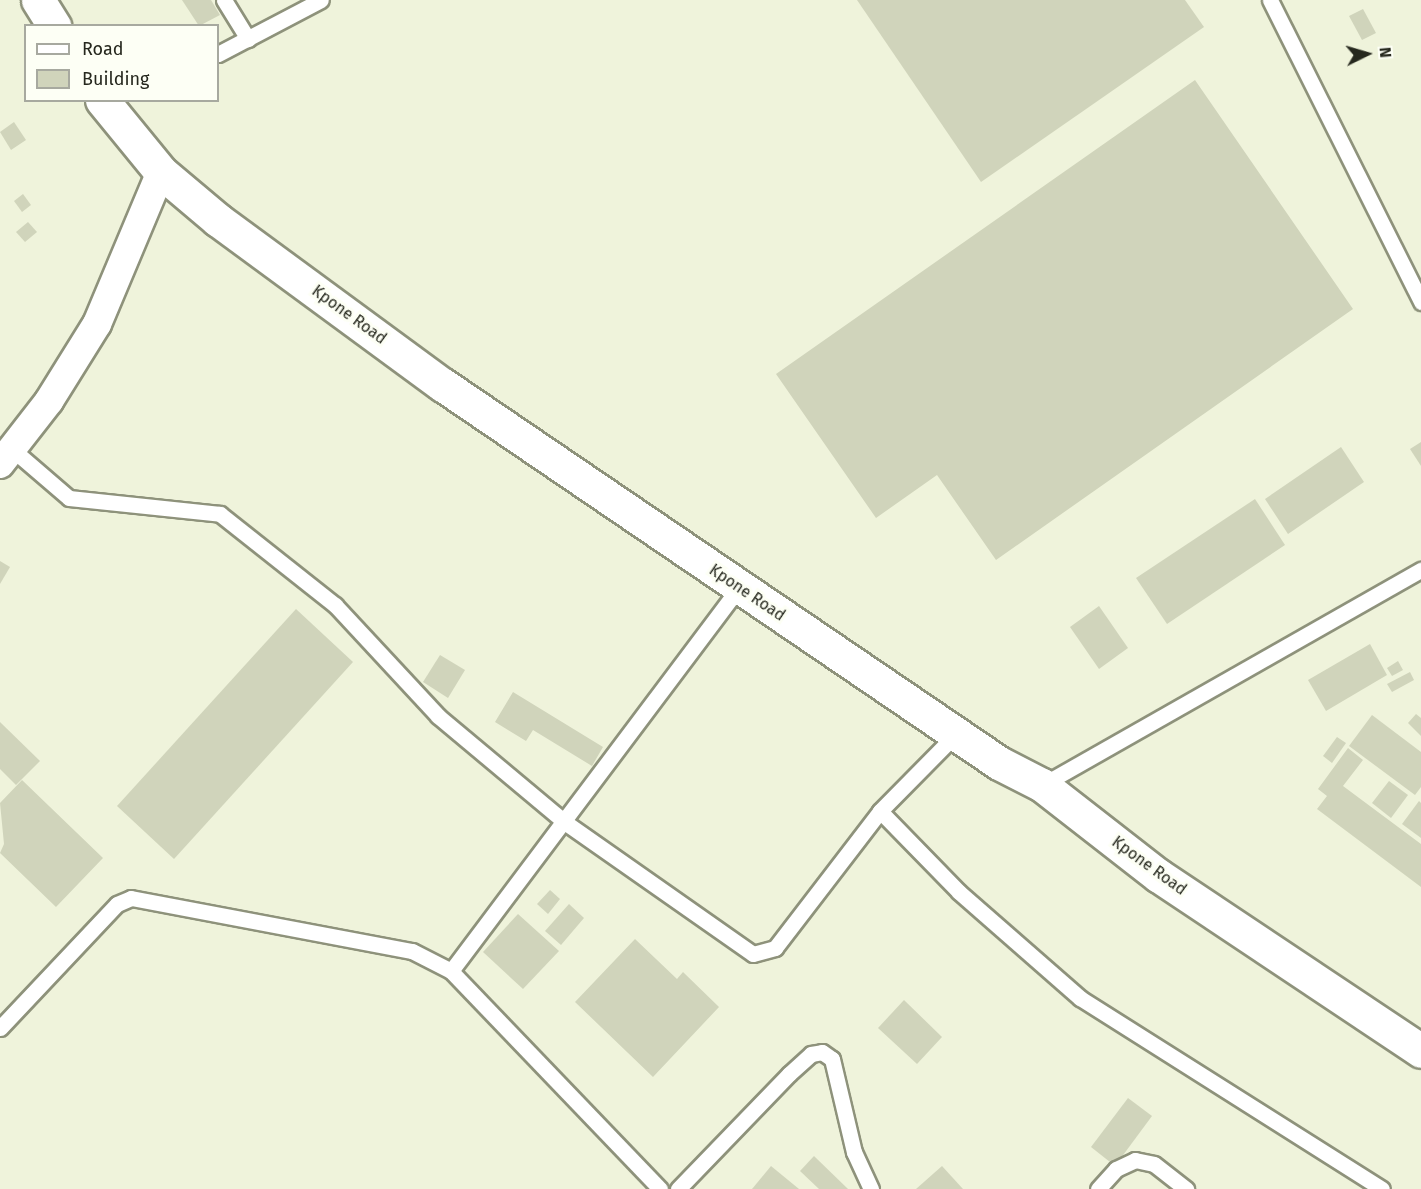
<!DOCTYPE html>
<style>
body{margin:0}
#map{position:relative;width:1421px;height:1189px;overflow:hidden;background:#eff3db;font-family:"Fira Sans",sans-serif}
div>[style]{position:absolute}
.building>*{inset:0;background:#d0d4bb}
.roads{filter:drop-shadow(2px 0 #8e927b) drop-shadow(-2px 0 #8e927b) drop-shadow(0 2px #8e927b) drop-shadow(0 -2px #8e927b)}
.lane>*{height:15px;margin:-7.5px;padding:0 7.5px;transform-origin:7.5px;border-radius:7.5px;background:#fff}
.street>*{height:28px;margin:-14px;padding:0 14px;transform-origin:14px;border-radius:14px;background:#fff}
.secondary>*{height:33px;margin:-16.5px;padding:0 16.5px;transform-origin:16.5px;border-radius:16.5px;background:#fff}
span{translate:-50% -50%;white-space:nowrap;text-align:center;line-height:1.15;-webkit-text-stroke:6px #fdfff5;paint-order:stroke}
.street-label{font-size:16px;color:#26281e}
.legend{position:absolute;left:24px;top:24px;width:195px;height:78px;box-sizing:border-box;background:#fdfff5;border:2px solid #a7a99f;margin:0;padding:8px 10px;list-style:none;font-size:18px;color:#26281e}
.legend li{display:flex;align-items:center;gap:12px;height:30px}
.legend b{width:30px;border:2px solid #a7a99f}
.north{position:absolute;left:1337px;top:24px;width:60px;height:60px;-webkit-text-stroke:4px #fdfff5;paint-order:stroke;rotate:85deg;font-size:16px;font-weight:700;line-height:24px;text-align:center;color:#26281e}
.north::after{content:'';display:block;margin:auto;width:21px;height:27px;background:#26281e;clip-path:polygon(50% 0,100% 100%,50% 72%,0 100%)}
</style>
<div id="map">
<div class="building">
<i style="clip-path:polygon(182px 0,211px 0,220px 15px,199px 26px)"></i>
<i style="clip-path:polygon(857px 0,1185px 0,1204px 27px,981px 182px)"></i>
<i style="clip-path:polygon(1363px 9px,1376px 33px,1362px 40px,1349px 16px)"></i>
<i style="clip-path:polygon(1195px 80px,1353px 309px,996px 560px,937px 475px,876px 518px,776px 374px)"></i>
<i style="clip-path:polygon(14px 122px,26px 140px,11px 150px,0 132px)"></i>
<i style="clip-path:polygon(23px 194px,31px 205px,22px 212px,14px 201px)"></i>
<i style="clip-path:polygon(28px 222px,37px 232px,25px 242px,16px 232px)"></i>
<i style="clip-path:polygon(1421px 442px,1421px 466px,1410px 449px)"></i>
<i style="clip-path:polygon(1341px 447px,1364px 482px,1288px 534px,1265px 499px)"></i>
<i style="clip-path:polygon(1255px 499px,1285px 545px,1167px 624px,1136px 578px)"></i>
<i style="clip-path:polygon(0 561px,10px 567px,0 584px)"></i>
<i style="clip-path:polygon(1099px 606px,1128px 648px,1099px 669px,1070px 627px)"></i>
<i style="clip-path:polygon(296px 609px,353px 662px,174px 859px,117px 806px)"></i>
<i style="clip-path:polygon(1370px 644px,1387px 675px,1326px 711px,1308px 680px)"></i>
<i style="clip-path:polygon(440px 655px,465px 670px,448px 698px,423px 682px)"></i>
<i style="clip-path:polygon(1398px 661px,1403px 670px,1392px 676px,1387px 668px)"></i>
<i style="clip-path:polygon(1410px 672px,1414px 680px,1392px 692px,1387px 684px)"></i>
<i style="clip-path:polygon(513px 692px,603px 747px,592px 766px,533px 730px,526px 741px,495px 722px)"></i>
<i style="clip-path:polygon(1416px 714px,1421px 718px,1421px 736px,1408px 723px)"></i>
<i style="clip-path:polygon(1372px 715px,1421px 752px,1421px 787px,1415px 795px,1349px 746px)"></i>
<i style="clip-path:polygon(0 722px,40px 761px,16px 785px,0 769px)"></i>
<i style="clip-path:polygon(1337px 737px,1346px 743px,1332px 763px,1323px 756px)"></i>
<i style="clip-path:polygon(1348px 748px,1363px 760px,1343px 786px,1421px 844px,1421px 887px,1317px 809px,1327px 796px,1318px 789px)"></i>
<i style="clip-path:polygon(22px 780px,103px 858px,56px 907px,0 853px,4px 844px,0 803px)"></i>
<i style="clip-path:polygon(1389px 781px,1408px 795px,1391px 818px,1372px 803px)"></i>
<i style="clip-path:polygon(1419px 801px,1421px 803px,1421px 838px,1402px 824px)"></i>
<i style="clip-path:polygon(550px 890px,560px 899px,548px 914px,537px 904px)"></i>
<i style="clip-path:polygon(569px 904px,584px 918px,561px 945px,545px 931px)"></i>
<i style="clip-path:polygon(518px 914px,559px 951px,523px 989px,483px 952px)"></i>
<i style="clip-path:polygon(635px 939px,677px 979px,683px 972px,719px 1007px,653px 1077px,575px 1002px)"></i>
<i style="clip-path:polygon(904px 1000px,942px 1037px,917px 1064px,878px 1028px)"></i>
<i style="clip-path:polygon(1128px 1098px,1152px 1116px,1115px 1166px,1091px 1147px)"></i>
<i style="clip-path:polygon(814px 1156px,848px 1189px,819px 1189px,800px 1171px)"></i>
<i style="clip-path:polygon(771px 1166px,799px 1189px,752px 1189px)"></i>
<i style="clip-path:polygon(942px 1166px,963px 1189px,916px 1189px)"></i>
</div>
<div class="roads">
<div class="lane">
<i style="left:224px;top:0;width:46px;rotate:58.4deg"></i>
<i style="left:1270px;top:0;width:338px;rotate:63.4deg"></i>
<i style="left:218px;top:54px;width:116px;rotate:-27.7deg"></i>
<i style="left:12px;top:449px;width:75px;rotate:40.7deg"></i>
<i style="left:69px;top:498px;width:152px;rotate:6deg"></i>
<i style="left:220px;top:514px;width:147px;rotate:38.4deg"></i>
<i style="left:335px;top:605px;width:151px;rotate:47.1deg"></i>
<i style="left:438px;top:716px;width:167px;rotate:39.9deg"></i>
<i style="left:566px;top:823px;width:228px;rotate:35deg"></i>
<i style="left:753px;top:954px;width:23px;rotate:-15deg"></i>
<i style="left:775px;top:948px;width:173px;rotate:-52.5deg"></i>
<i style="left:880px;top:811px;width:110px;rotate:-45.4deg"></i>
<i style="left:1042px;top:785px;width:436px;rotate:-29.6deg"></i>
<i style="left:880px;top:811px;width:113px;rotate:45.7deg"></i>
<i style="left:959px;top:892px;width:161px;rotate:41.2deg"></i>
<i style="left:1080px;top:998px;width:357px;rotate:32.3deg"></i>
<i style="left:451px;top:971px;width:479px;rotate:-53.1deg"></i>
<i style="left:0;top:1028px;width:170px;rotate:-46.7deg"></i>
<i style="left:117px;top:904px;width:15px;rotate:-23deg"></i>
<i style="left:131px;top:898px;width:286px;rotate:10.7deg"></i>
<i style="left:412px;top:951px;width:44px;rotate:27.1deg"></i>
<i style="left:451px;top:971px;width:302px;rotate:46.2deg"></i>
<i style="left:678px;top:1189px;width:160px;rotate:-46deg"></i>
<i style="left:789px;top:1074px;width:30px;rotate:-42deg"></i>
<i style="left:811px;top:1054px;width:11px;rotate:-10deg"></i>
<i style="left:822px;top:1052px;width:12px;rotate:35deg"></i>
<i style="left:832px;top:1059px;width:96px;rotate:76.7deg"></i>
<i style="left:854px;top:1152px;width:41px;rotate:65.3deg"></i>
<i style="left:1098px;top:1189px;width:27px;rotate:-48deg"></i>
<i style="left:1116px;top:1169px;width:21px;rotate:-25deg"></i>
<i style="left:1135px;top:1160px;width:19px;rotate:12deg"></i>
<i style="left:1154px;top:1164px;width:41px;rotate:38deg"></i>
</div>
<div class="street">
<i style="left:0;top:464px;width:80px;rotate:-52.1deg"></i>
<i style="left:49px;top:401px;width:91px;rotate:-58.1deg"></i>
<i style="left:97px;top:324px;width:165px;rotate:-67.2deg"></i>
</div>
<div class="secondary">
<i style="left:38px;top:0;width:31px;rotate:58deg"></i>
<i style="left:102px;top:100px;width:93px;rotate:50.7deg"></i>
<i style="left:161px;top:172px;width:75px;rotate:40.1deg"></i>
<i style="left:218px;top:220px;width:279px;rotate:36.3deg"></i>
<i style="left:443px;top:385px;width:672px;rotate:34.21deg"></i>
<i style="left:999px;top:763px;width:48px;rotate:27.1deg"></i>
<i style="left:1042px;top:785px;width:148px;rotate:37.9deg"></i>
<i style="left:1159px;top:876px;width:315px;rotate:33.7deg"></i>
</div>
</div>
<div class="street-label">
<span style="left:349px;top:315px;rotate:36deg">Kpone Road</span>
<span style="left:747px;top:593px;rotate:34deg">Kpone Road</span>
<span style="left:1149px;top:866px;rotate:36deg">Kpone Road</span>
</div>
<ul class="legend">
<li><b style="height:8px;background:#fff"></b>Road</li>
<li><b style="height:16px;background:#d0d4bb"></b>Building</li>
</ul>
<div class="north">N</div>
</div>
